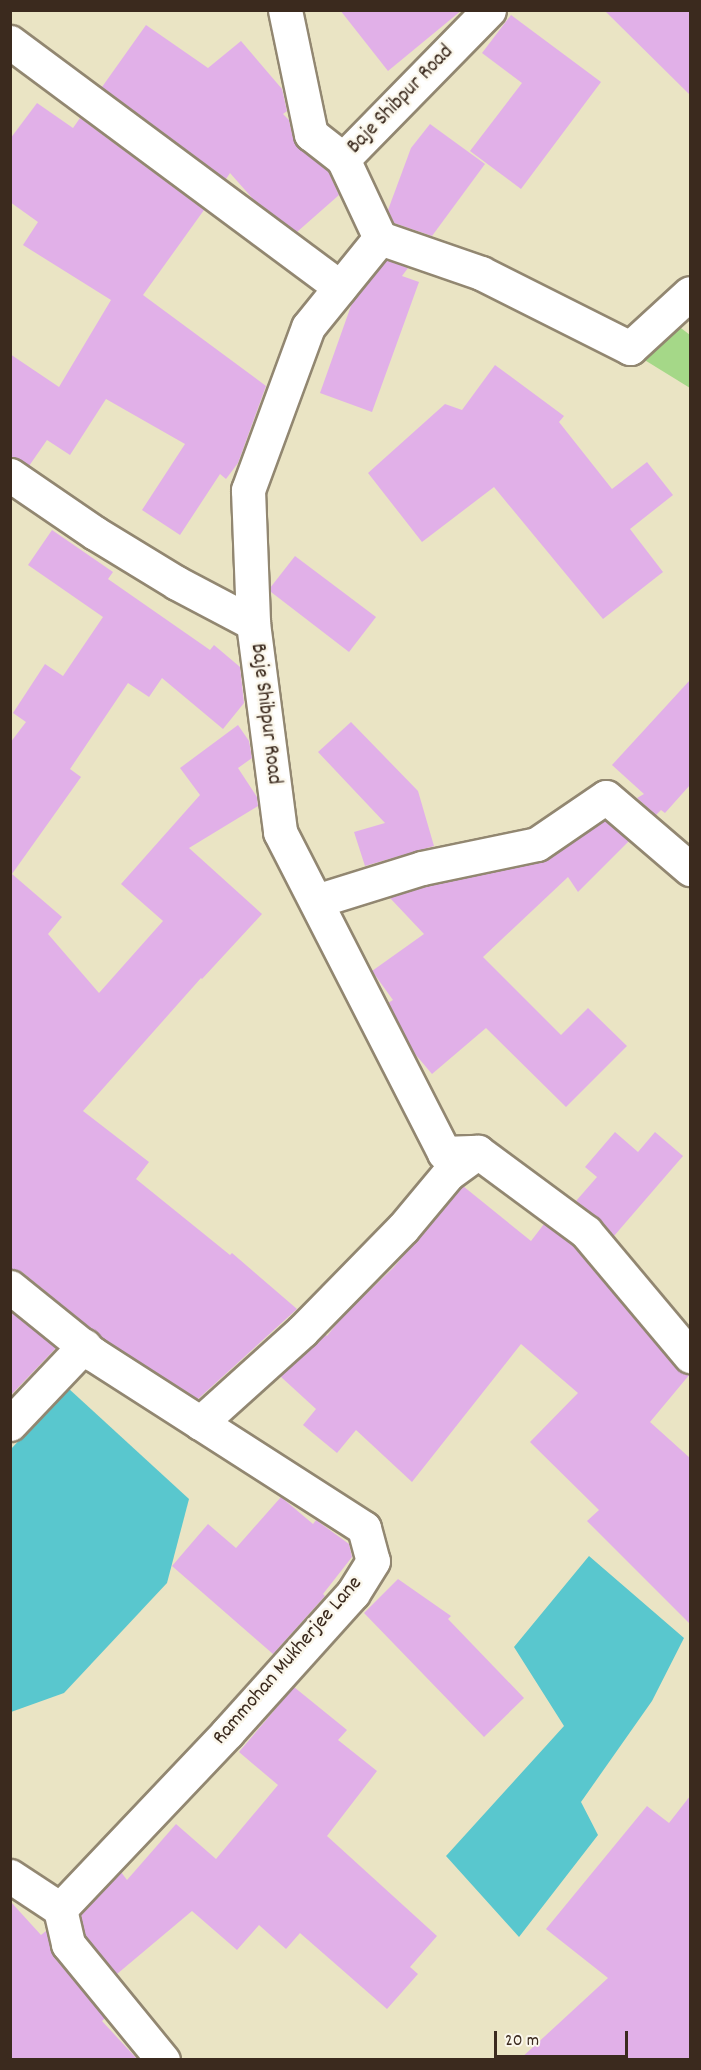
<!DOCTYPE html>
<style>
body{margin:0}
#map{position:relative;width:701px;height:2070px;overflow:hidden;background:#eae4c4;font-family:Dekko,sans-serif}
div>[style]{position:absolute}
.green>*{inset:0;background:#a5d888}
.water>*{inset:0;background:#59c7ce}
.building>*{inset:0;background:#e1b0e8}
.roads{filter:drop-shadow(2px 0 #928771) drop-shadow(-2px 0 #928771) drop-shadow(0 2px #928771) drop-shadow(0 -2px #928771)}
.minor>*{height:33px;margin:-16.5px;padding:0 16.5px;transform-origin:16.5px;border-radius:16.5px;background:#fff}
span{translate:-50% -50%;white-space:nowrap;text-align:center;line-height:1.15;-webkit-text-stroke:5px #fbf7ec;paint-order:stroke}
.street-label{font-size:21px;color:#3b2a1e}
.frame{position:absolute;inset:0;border:12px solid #3b2a1e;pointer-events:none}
.scale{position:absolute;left:494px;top:2031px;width:134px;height:27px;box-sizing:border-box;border:3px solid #3b2a1e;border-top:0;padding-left:8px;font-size:18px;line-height:21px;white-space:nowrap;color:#3b2a1e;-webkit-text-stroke:4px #fbf7ec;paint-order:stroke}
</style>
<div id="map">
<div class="green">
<i style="clip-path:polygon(677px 325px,690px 335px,690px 388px,643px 359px)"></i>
</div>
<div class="water">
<i style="clip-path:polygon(68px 1388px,189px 1499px,167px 1583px,64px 1693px,11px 1712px,11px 1449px)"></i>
<i style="clip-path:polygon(589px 1556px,684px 1638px,652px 1701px,581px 1802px,598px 1835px,519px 1937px,446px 1856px,564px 1726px,514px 1647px)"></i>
</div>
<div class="building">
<i style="clip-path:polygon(340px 10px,462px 10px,388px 71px)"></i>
<i style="clip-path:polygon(604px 10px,690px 10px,690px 95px)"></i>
<i style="clip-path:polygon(511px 15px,601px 82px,521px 189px,470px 151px,522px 83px,482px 53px)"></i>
<i style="clip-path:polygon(146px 25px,208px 68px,241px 41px,282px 89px,287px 111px,283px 114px,289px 120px,293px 138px,299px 148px,328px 171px,339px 195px,297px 232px,253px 199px,230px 173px,226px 179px,102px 87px)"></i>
<i style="clip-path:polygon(37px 103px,73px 128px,80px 118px,204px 210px,143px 295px,266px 386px,238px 463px,226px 479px,220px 474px,180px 535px,142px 510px,185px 444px,106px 399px,70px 455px,47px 440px,29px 466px,10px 456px,10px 354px,59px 387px,111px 300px,23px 245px,38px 222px,10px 202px,10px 139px)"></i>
<i style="clip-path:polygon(430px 124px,485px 164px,432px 236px,394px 223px,388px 210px,411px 148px)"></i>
<i style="clip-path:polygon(386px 260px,408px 268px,402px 276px,419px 282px,372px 412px,320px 393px,352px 303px)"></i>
<i style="clip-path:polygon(495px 365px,564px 416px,559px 422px,612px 489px,647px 462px,673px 495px,630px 529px,663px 572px,603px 619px,494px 487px,422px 542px,368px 473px,445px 404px,462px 410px)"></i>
<i style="clip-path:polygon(52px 530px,113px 572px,108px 579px,210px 650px,214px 645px,240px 667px,244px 703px,223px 729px,162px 678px,149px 697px,128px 683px,70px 769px,81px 777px,12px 874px,62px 917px,48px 934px,99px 993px,163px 921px,121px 884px,200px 795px,180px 768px,238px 725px,249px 741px,252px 758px,238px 768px,257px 797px,258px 806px,189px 848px,262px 914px,202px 979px,201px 978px,83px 1111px,149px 1162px,136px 1179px,230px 1255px,232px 1253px,297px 1309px,198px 1399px,104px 1339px,22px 1272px,10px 1269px,10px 743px,26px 722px,13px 713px,45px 664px,63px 676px,103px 617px,28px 565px)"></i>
<i style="clip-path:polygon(295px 556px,376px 617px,349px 652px,271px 592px,270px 588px)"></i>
<i style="clip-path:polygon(690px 680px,690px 785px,665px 813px,661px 810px,656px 815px,637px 798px,644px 794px,612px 765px)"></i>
<i style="clip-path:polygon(351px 722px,418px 791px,434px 846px,365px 866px,354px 832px,385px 823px,318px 752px)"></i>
<i style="clip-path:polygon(605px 821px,629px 841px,578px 892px,568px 877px,483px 957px,561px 1035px,588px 1008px,627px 1046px,566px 1107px,486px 1028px,432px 1074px,415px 1054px,388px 1003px,393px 1000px,372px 971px,424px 934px,390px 898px,427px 886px,541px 862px)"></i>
<i style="clip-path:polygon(615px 1132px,638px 1152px,655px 1132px,683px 1156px,614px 1236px,597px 1217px,576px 1201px,597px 1177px,585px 1167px)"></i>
<i style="clip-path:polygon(463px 1186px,531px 1241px,544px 1224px,573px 1246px,676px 1368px,690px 1374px,650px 1422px,690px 1458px,690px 1624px,587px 1521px,599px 1510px,530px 1442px,578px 1393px,521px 1344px,412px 1482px,356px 1430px,337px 1453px,303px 1425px,316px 1409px,280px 1376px,325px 1334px,327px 1336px,342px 1317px,393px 1268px)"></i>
<i style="clip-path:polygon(10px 1311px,56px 1348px,10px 1396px)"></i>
<i style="clip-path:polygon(281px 1497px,313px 1524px,316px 1520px,349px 1544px,352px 1557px,323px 1594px,325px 1596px,273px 1654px,172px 1566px,208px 1524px,236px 1548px)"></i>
<i style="clip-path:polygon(398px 1579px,451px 1616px,448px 1619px,524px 1698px,484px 1737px,364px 1613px)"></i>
<i style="clip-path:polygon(294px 1687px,347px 1730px,338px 1740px,377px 1771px,327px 1836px,437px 1936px,410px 1967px,418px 1974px,387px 2009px,300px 1933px,286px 1949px,259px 1925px,237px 1950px,192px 1911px,117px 1974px,85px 1936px,81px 1915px,121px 1872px,127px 1880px,176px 1824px,216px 1859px,278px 1785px,239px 1752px)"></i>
<i style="clip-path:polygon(690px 1796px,690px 2060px,519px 2060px,608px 1978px,546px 1929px,647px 1806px,669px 1823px)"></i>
<i style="clip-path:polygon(10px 1901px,41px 1935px,46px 1931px,53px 1956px,105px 2018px,102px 2021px,138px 2060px,10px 2060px)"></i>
</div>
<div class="roads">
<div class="minor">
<i style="left:285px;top:10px;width:127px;rotate:78.2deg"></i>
<i style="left:311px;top:134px;width:41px;rotate:38deg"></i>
<i style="left:489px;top:10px;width:209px;rotate:134.4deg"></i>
<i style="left:343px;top:159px;width:87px;rotate:64.9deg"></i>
<i style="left:380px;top:238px;width:114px;rotate:129deg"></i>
<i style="left:308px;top:327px;width:174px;rotate:110.2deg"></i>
<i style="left:248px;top:490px;width:133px;rotate:87.8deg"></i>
<i style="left:253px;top:623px;width:211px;rotate:82.6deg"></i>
<i style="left:280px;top:832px;width:360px;rotate:62.9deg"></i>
<i style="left:444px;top:1153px;width:34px;rotate:-2deg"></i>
<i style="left:478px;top:1152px;width:134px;rotate:36.5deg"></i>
<i style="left:586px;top:1232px;width:162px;rotate:50deg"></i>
<i style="left:10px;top:42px;width:411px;rotate:36.6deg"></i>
<i style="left:380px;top:238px;width:107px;rotate:19.1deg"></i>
<i style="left:481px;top:273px;width:167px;rotate:26.7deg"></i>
<i style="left:630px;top:348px;width:81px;rotate:-42.5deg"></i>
<i style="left:10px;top:475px;width:103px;rotate:34.3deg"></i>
<i style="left:95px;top:533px;width:96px;rotate:31.4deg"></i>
<i style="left:177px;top:583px;width:86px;rotate:27.8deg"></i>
<i style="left:316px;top:901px;width:111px;rotate:-17.3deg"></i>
<i style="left:422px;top:868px;width:117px;rotate:-11.8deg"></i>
<i style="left:537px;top:844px;width:83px;rotate:-34.3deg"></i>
<i style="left:606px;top:797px;width:111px;rotate:40.6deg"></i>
<i style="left:10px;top:1287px;width:107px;rotate:38.9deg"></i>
<i style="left:93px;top:1354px;width:322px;rotate:32.7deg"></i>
<i style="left:364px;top:1528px;width:34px;rotate:75deg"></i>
<i style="left:373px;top:1561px;width:38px;rotate:122deg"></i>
<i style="left:353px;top:1593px;width:187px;rotate:132deg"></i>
<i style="left:228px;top:1732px;width:244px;rotate:133.5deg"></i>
<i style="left:60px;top:1909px;width:36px;rotate:77deg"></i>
<i style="left:68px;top:1944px;width:150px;rotate:50.7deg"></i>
<i style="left:200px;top:1423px;width:137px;rotate:-42deg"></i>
<i style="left:302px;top:1331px;width:144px;rotate:-45.6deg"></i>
<i style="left:403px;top:1228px;width:70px;rotate:-50.2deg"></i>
<i style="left:448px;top:1174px;width:37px;rotate:-36deg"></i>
<i style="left:10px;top:1424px;width:108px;rotate:-46.5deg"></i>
<i style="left:10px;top:1876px;width:60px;rotate:33.4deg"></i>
</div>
</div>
<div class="street-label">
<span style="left:401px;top:100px;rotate:-46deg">Baje Shibpur Road</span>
<span style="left:265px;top:714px;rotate:83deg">Baje Shibpur Road</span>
<span style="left:288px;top:1661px;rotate:-49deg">Rammohan Mukherjee Lane</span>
</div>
<div class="frame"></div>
<div class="scale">20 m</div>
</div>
